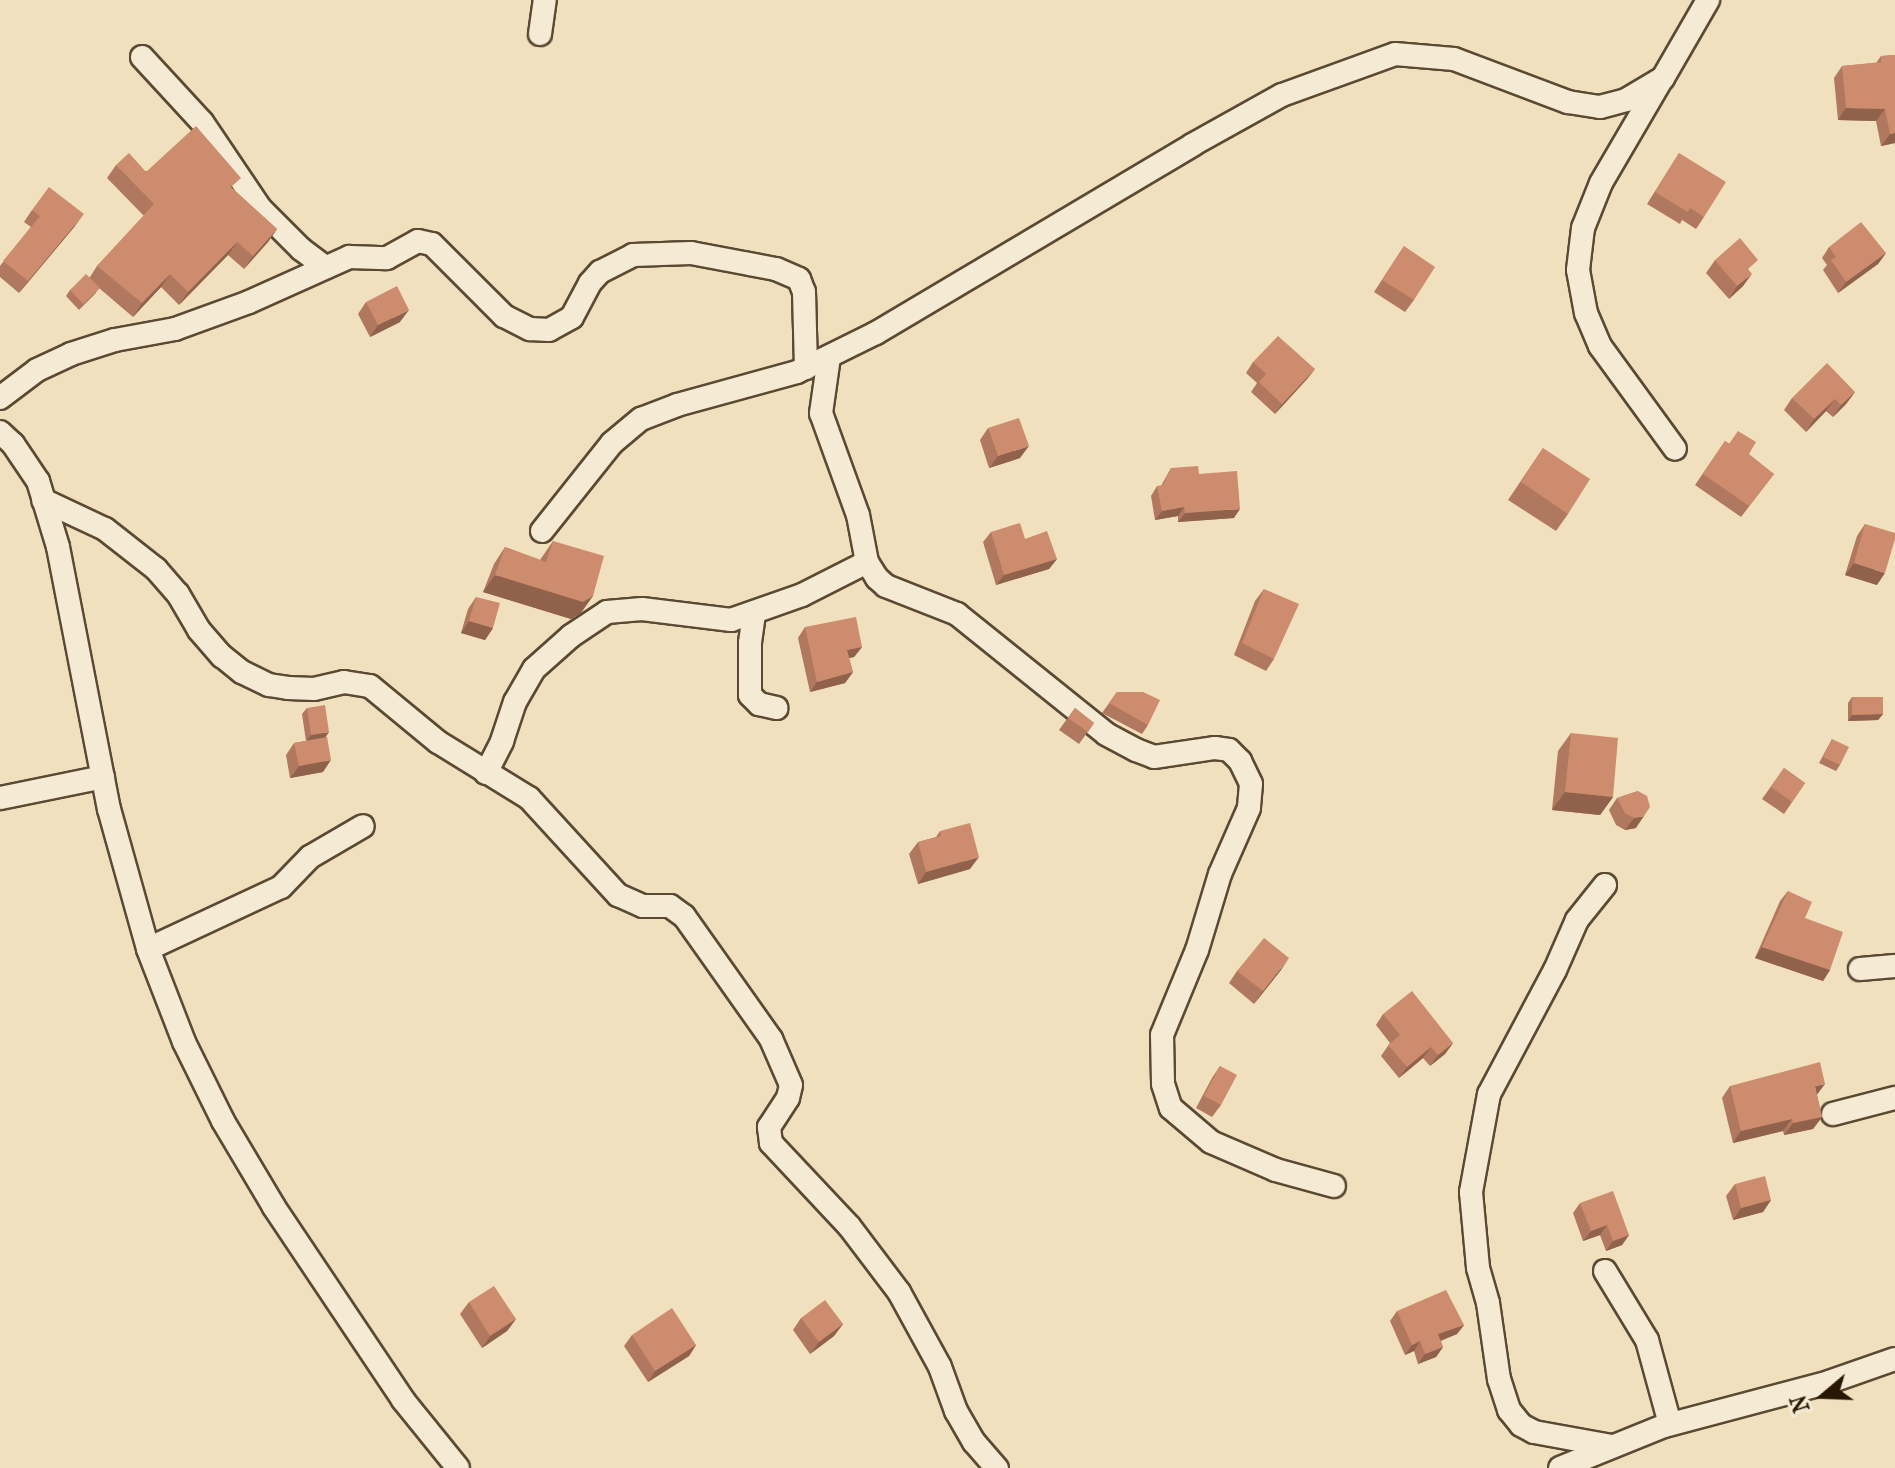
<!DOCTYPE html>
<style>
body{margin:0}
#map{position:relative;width:1895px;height:1468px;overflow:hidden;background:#f0e0bd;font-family:"IM FELL French Canon",serif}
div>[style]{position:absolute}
.roads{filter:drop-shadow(2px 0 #5b4933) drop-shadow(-2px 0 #5b4933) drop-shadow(0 2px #5b4933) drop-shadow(0 -2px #5b4933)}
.minor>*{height:22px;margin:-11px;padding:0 11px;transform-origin:11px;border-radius:11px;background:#f5ebd4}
.wall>*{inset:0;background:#b0785e}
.shaded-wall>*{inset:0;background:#90624c}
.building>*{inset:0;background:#cd8c6d}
span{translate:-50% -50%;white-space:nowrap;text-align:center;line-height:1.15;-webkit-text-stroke:6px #f5ebd4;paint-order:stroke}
.north{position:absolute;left:1783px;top:1356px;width:80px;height:80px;-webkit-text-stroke:6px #f5ebd4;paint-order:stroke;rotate:251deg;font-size:22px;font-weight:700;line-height:32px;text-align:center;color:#291705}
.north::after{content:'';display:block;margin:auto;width:28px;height:36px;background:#291705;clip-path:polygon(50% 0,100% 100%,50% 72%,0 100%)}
</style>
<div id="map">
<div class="roads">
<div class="minor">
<i style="left:540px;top:34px;width:34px;rotate:-82deg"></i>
<i style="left:142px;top:57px;width:88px;rotate:47.3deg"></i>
<i style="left:202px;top:122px;width:104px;rotate:56deg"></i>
<i style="left:260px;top:208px;width:58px;rotate:45deg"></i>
<i style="left:301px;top:249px;width:30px;rotate:37deg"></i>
<i style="left:1660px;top:82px;width:117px;rotate:120.3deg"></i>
<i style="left:1601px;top:183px;width:48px;rotate:111.8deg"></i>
<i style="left:1583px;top:228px;width:42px;rotate:96.8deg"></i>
<i style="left:1578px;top:270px;width:44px;rotate:79.5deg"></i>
<i style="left:1586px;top:313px;width:36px;rotate:67deg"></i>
<i style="left:1600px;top:346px;width:127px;rotate:53.9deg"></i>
<i style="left:829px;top:357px;width:57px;rotate:98.1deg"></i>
<i style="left:821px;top:413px;width:109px;rotate:70.1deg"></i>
<i style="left:858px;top:515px;width:48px;rotate:79.2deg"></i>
<i style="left:867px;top:562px;width:19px;rotate:58deg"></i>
<i style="left:877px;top:578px;width:12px;rotate:42deg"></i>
<i style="left:886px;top:586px;width:76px;rotate:21.5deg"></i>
<i style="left:957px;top:614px;width:191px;rotate:38.8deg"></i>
<i style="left:1106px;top:734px;width:34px;rotate:28deg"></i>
<i style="left:1136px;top:750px;width:19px;rotate:21deg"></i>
<i style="left:1154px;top:757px;width:62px;rotate:-8.4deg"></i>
<i style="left:1215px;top:748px;width:14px;rotate:8deg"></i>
<i style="left:1229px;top:750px;width:16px;rotate:45deg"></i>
<i style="left:1240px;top:761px;width:25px;rotate:64deg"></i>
<i style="left:1251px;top:784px;width:24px;rotate:95deg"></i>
<i style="left:1249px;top:808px;width:72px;rotate:113.7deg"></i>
<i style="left:1220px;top:874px;width:79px;rotate:106.8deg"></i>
<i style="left:1197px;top:950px;width:92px;rotate:112.4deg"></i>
<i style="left:1162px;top:1035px;width:49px;rotate:88.8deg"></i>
<i style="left:1163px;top:1084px;width:25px;rotate:72deg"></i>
<i style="left:1171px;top:1108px;width:52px;rotate:40.4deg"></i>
<i style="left:1211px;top:1142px;width:71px;rotate:23.3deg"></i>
<i style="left:1276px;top:1170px;width:60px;rotate:15.4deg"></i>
<i style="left:0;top:398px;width:46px;rotate:-37.1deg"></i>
<i style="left:37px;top:370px;width:38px;rotate:-25deg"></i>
<i style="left:71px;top:354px;width:46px;rotate:-17.7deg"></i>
<i style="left:115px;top:340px;width:61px;rotate:-10.4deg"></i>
<i style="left:175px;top:329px;width:79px;rotate:-20deg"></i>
<i style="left:249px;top:302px;width:110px;rotate:-24.2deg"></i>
<i style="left:349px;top:257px;width:38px;rotate:2deg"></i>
<i style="left:387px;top:258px;width:35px;rotate:-29deg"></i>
<i style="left:418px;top:241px;width:14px;rotate:12deg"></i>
<i style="left:432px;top:244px;width:102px;rotate:45deg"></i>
<i style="left:504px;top:316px;width:29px;rotate:27deg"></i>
<i style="left:530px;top:329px;width:19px;rotate:3deg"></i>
<i style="left:549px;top:330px;width:26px;rotate:-29deg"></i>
<i style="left:572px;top:317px;width:38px;rotate:-62deg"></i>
<i style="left:590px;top:283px;width:15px;rotate:-48deg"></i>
<i style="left:600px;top:272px;width:37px;rotate:-27deg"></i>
<i style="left:633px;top:255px;width:58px;rotate:-2deg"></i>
<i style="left:691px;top:253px;width:86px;rotate:10.7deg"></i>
<i style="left:776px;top:269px;width:25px;rotate:23deg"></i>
<i style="left:799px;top:279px;width:14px;rotate:69deg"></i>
<i style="left:804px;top:292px;width:76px;rotate:88.5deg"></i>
<i style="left:0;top:432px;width:18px;rotate:43deg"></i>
<i style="left:13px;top:444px;width:45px;rotate:56deg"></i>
<i style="left:38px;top:481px;width:69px;rotate:73.1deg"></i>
<i style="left:58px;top:547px;width:267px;rotate:79deg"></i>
<i style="left:109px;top:809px;width:145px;rotate:74.4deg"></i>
<i style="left:148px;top:949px;width:100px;rotate:68.8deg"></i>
<i style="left:184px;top:1042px;width:88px;rotate:63.7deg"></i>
<i style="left:223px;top:1121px;width:100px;rotate:59.3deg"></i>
<i style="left:274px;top:1207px;width:232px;rotate:56.2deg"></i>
<i style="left:403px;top:1400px;width:87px;rotate:51deg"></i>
<i style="left:43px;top:500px;width:68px;rotate:25.1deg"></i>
<i style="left:105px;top:529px;width:65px;rotate:38.1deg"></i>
<i style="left:156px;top:569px;width:33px;rotate:49deg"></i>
<i style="left:178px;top:594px;width:42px;rotate:59.7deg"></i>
<i style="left:199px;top:630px;width:35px;rotate:49deg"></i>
<i style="left:222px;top:656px;width:26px;rotate:39deg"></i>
<i style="left:242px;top:672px;width:30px;rotate:26deg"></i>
<i style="left:269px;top:685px;width:19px;rotate:9deg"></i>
<i style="left:288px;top:688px;width:26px;rotate:2deg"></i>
<i style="left:314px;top:689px;width:31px;rotate:-13deg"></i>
<i style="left:344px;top:682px;width:26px;rotate:9deg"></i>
<i style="left:370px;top:686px;width:88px;rotate:39.5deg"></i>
<i style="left:438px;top:742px;width:107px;rotate:31.6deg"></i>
<i style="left:529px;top:798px;width:132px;rotate:47.5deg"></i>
<i style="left:618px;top:895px;width:27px;rotate:24deg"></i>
<i style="left:643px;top:906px;width:27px"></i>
<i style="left:670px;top:906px;width:17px;rotate:36deg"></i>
<i style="left:684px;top:916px;width:151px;rotate:54.7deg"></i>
<i style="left:771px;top:1039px;width:50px;rotate:66.5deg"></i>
<i style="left:791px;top:1085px;width:13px;rotate:103deg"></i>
<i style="left:788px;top:1098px;width:35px;rotate:123deg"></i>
<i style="left:769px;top:1127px;width:16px;rotate:83deg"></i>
<i style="left:771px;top:1143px;width:114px;rotate:46.8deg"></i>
<i style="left:849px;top:1226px;width:83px;rotate:52.9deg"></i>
<i style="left:899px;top:1292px;width:85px;rotate:61.3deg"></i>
<i style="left:940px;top:1367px;width:47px;rotate:70deg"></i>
<i style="left:956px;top:1411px;width:36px;rotate:60deg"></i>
<i style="left:974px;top:1442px;width:35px;rotate:49deg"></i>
<i style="left:542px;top:531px;width:112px;rotate:-51.5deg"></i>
<i style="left:612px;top:443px;width:38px;rotate:-40deg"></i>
<i style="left:641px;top:419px;width:39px;rotate:-21deg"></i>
<i style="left:677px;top:405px;width:124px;rotate:-15.4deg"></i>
<i style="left:797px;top:372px;width:88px;rotate:-26.3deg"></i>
<i style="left:876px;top:333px;width:368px;rotate:-30.7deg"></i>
<i style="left:1192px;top:145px;width:103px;rotate:-29.1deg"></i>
<i style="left:1282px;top:95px;width:120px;rotate:-19.9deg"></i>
<i style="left:1395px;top:54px;width:59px;rotate:4.8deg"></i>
<i style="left:1454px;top:59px;width:122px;rotate:20.7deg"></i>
<i style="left:1568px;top:102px;width:32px;rotate:9deg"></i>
<i style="left:1600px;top:107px;width:27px;rotate:-15deg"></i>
<i style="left:1626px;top:100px;width:43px;rotate:-30.7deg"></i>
<i style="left:1663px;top:78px;width:90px;rotate:-60deg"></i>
<i style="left:754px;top:614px;width:29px;rotate:98deg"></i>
<i style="left:750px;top:643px;width:52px;rotate:90deg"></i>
<i style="left:750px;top:695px;width:13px;rotate:45deg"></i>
<i style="left:759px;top:704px;width:18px;rotate:13deg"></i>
<i style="left:486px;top:773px;width:36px;rotate:-63deg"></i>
<i style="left:502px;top:741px;width:41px;rotate:-71.6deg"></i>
<i style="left:515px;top:702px;width:38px;rotate:-60deg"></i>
<i style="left:534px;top:669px;width:50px;rotate:-41.7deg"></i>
<i style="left:571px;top:636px;width:43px;rotate:-33.7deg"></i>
<i style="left:607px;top:612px;width:35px;rotate:-5deg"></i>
<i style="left:642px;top:609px;width:90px;rotate:7deg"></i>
<i style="left:731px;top:620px;width:75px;rotate:-19.4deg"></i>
<i style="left:802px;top:595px;width:73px;rotate:-26.9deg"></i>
<i style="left:0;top:798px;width:105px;rotate:-11.5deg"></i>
<i style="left:1605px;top:885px;width:45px;rotate:128.7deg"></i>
<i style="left:1577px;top:920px;width:55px;rotate:113.7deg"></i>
<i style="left:1555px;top:970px;width:140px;rotate:118deg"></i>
<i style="left:1489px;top:1094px;width:100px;rotate:100.4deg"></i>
<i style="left:1471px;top:1192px;width:76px;rotate:84.7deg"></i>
<i style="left:1478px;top:1268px;width:36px;rotate:74deg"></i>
<i style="left:1488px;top:1303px;width:77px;rotate:81.8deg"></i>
<i style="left:1499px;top:1379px;width:33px;rotate:72deg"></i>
<i style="left:1509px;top:1410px;width:19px;rotate:51deg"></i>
<i style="left:1521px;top:1425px;width:15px;rotate:28deg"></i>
<i style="left:1534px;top:1432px;width:78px;rotate:10.3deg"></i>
<i style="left:148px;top:949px;width:147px;rotate:-25deg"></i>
<i style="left:281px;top:887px;width:42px;rotate:-46deg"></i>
<i style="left:310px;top:857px;width:61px;rotate:-30.3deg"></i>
<i style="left:1860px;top:969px;width:35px;rotate:-5deg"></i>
<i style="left:1833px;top:1114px;width:64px;rotate:-14.5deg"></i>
<i style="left:1605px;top:1271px;width:81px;rotate:58.7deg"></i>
<i style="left:1647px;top:1340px;width:87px;rotate:74.7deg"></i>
<i style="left:1560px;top:1468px;width:112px;rotate:-22deg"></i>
<i style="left:1664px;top:1426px;width:171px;rotate:-14.9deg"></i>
<i style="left:1829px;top:1382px;width:70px;rotate:-19.2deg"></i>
</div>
</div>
<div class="wall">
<i style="clip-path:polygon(1895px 55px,1895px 143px,1881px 146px,1876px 121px,1838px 120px,1834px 78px,1842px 66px,1876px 63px,1881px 56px)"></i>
<i style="clip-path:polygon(1679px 153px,1704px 217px,1696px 229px,1682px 220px,1680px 224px,1647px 204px)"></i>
<i style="clip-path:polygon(116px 165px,233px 189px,277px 229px,268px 242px,244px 269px,228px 255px,179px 305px,161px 287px,133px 317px,99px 288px,95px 294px,79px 310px,66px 296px,70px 290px,90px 277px,97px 266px,144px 216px,107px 178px)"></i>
<i style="clip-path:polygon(32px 210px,75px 226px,19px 293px,0 277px,0 266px,31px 227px,24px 222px)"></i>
<i style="clip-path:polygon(1404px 246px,1414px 300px,1405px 312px,1374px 292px)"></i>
<i style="clip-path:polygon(1829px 247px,1886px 253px,1878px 264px,1838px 293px,1823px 270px,1827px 265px,1822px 258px)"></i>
<i style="clip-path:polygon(1715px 260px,1750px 272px,1743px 286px,1729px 299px,1706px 273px)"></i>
<i style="clip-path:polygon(366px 302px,400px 322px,370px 337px,358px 314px)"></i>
<i style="clip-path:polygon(1253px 362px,1315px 369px,1307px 379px,1275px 414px,1251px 392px,1257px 383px,1246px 373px)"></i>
<i style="clip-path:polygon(1855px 392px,1846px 404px,1833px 417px,1826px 411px,1806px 432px,1784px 410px,1792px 398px)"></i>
<i style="clip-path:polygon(988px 428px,1020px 458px,989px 468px,980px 440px)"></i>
<i style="clip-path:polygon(1725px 441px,1774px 474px,1741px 517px,1695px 485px)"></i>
<i style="clip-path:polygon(1543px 448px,1568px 514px,1556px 531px,1508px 500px)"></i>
<i style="clip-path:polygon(1171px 468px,1199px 474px,1234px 518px,1178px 522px,1178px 516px,1155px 520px,1151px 496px,1157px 486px,1161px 486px)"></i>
<i style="clip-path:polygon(1865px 524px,1877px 585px,1845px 575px,1857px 536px)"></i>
<i style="clip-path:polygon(991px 532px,1025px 539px,1057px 559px,1049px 569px,996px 585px,983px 542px)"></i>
<i style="clip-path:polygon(553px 541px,581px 613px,571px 619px,483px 592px,494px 564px,505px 547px,540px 560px)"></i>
<i style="clip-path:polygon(1264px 589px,1274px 659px,1266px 671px,1234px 655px,1255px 601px)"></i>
<i style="clip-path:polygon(476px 597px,493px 628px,485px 640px,461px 633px,468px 609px)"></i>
<i style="clip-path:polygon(805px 627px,862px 647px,854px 657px,849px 658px,853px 672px,845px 683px,810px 692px,798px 638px)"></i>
<i style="clip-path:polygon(1117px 692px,1148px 725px,1142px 734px,1102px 713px)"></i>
<i style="clip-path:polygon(1852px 697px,1883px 714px,1878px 720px,1848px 721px,1848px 703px)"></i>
<i style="clip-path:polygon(307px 708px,326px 737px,323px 772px,290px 778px,286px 755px,294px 743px,306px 741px,302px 714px)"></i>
<i style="clip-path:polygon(1075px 708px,1094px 723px,1079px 744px,1059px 730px)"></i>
<i style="clip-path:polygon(1571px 733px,1613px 797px,1600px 815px,1552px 810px,1558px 751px)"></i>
<i style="clip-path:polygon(1832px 739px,1840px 765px,1836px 771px,1819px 763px)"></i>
<i style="clip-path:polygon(1784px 768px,1805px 783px,1784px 814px,1762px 799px)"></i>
<i style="clip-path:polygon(1638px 791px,1636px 828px,1625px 830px,1616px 825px,1609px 810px,1617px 798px)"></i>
<i style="clip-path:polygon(940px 831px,970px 869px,918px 884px,909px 854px,918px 842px,936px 837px)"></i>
<i style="clip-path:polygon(1788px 891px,1830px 970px,1823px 981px,1755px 958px,1780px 901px)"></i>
<i style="clip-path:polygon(1281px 970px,1254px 1004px,1229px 983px,1237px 971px)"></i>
<i style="clip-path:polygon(1383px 1014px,1453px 1043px,1445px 1054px,1430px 1066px,1423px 1058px,1399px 1078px,1381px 1056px,1390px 1043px,1376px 1025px)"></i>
<i style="clip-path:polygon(1220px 1066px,1221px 1105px,1212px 1117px,1196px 1108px,1212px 1078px)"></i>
<i style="clip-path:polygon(1730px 1086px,1817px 1095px,1822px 1117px,1813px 1129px,1784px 1135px,1783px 1131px,1733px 1143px,1722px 1098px)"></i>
<i style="clip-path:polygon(1735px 1184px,1771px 1200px,1763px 1212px,1733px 1220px,1726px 1196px)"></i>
<i style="clip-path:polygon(1580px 1203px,1629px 1235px,1622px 1245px,1606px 1251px,1600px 1235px,1583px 1241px,1573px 1213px)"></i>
<i style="clip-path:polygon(469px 1302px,516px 1319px,507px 1331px,482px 1348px,460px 1314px)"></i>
<i style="clip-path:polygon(1397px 1311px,1464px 1325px,1457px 1334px,1441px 1341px,1443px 1347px,1436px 1357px,1418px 1364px,1414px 1351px,1405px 1355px,1390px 1321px)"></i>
<i style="clip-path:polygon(801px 1318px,843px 1324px,834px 1336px,810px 1354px,793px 1330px)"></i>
<i style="clip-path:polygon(632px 1335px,696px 1345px,689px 1356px,648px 1382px,624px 1346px)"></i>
</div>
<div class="shaded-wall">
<i style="clip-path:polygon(1846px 108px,1885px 109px,1876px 121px,1838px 120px)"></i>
<i style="clip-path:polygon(1895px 133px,1895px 143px,1881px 146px,1890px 134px)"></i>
<i style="clip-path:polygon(84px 214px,75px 226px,19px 293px,28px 281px)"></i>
<i style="clip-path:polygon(277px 229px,268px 242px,244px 269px,253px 256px)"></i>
<i style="clip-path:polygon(237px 242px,228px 255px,179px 305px,188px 292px)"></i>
<i style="clip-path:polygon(1886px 253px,1878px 264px,1838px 293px,1846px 282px)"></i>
<i style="clip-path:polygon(170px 274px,161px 287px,133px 317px,142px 303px)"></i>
<i style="clip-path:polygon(1752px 274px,1743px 286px,1729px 299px,1737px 286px)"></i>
<i style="clip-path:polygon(409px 310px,400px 322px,370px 337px,378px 325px)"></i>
<i style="clip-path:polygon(1315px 369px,1307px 379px,1275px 414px,1282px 404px)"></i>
<i style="clip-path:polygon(1855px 392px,1846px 404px,1833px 417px,1841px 405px)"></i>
<i style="clip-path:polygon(1835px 399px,1826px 411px,1806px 432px,1814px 419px)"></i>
<i style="clip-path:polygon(1029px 446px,1020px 458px,989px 468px,998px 456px)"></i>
<i style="clip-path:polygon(1184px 507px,1178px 516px,1155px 520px,1162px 511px)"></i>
<i style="clip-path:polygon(1240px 509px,1234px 518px,1178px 522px,1185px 513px)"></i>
<i style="clip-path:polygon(1057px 559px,1049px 569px,996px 585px,1004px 575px)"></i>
<i style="clip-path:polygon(1854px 563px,1885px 573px,1877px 585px,1845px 575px)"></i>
<i style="clip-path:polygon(495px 575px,593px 596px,581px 613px,571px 619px,483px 592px)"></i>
<i style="clip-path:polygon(469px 621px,493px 628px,485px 640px,461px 633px)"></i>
<i style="clip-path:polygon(862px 647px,854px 657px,839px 660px,847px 650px)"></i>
<i style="clip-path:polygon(853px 672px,845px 683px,810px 692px,817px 682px)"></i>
<i style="clip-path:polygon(1883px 714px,1878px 720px,1848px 721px,1852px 715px)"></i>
<i style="clip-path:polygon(329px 732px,325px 738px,306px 741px,311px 735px)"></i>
<i style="clip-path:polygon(331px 760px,323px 772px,290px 778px,299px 766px)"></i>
<i style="clip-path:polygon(1565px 792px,1613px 797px,1600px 815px,1552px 810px)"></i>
<i style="clip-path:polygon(1644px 816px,1636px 828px,1625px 830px,1634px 818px)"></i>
<i style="clip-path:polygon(979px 857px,970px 869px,918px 884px,926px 872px)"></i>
<i style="clip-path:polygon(1762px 947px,1830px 970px,1823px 981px,1755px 958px)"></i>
<i style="clip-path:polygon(1289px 958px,1281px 970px,1254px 1004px,1263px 991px)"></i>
<i style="clip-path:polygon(1453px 1043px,1445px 1054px,1430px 1066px,1438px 1055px)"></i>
<i style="clip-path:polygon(1431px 1047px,1423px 1058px,1399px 1078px,1407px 1067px)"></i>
<i style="clip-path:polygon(1825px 1084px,1816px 1096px,1815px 1086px)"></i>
<i style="clip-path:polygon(1822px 1117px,1813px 1129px,1784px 1135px,1793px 1123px)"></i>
<i style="clip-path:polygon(1792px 1119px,1783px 1131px,1733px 1143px,1741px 1131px)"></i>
<i style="clip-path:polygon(1771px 1200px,1763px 1212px,1733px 1220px,1741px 1208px)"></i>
<i style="clip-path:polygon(1607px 1225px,1600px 1235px,1583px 1241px,1591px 1231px)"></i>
<i style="clip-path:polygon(1629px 1235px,1622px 1245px,1606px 1251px,1613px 1241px)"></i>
<i style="clip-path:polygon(516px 1319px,507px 1331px,482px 1348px,490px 1336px)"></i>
<i style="clip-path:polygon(843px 1324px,834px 1336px,810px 1354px,819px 1342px)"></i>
<i style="clip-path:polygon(1464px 1325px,1457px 1334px,1431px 1344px,1438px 1334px)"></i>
<i style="clip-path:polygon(1420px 1341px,1414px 1351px,1405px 1355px,1412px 1345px)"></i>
<i style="clip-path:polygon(696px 1345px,689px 1356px,648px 1382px,655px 1371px)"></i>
<i style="clip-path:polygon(1443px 1347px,1436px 1357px,1418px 1364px,1425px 1354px)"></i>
</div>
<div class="building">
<i style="clip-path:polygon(1895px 55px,1895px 133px,1890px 134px,1885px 109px,1846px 108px,1842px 66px,1881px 62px,1881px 56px)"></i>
<i style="clip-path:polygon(196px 126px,241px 178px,231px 187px,277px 229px,253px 256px,237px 242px,188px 292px,170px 274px,142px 303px,97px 266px,154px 204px,116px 165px,129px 153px,146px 172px)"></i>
<i style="clip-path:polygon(1679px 153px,1726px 182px,1704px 217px,1690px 208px,1688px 212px,1655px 192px)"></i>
<i style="clip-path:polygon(49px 187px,84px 214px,28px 281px,3px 261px,40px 216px,32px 210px)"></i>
<i style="clip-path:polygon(1861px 222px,1886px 253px,1846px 282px,1831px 260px,1836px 257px,1829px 247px)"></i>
<i style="clip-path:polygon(1740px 238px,1758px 260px,1748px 269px,1752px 274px,1737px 286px,1715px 260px)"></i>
<i style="clip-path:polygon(1404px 246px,1435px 267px,1414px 300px,1382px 280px)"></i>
<i style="clip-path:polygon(86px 274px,100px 288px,83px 304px,70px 290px)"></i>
<i style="clip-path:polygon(397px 286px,409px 310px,378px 325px,366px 302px)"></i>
<i style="clip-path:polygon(1278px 336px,1315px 369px,1282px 404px,1259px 382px,1266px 374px,1253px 362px)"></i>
<i style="clip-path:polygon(1827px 363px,1855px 392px,1841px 405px,1835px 399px,1814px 419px,1792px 398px)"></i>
<i style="clip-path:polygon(1019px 418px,1029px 446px,998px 456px,988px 428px)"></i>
<i style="clip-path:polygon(1738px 431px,1756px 442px,1749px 454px,1774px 474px,1749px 506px,1703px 474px,1725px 441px,1729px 444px)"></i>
<i style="clip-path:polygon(1543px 448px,1590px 479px,1568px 514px,1521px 482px)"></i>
<i style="clip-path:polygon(1198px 466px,1199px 474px,1237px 471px,1240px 509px,1185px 513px,1184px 507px,1162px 511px,1157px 486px,1163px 485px,1171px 468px)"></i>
<i style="clip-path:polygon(1020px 523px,1025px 539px,1047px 531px,1057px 559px,1004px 575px,991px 532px)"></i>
<i style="clip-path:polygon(1865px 524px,1895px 533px,1895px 539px,1885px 573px,1854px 563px)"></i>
<i style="clip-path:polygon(553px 541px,604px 556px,593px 596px,583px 602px,495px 575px,505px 547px,546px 562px)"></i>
<i style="clip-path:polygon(1264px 589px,1299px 604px,1274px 659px,1242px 643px)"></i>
<i style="clip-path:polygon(476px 597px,500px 603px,493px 628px,469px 621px)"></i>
<i style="clip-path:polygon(856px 617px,862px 647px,847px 650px,853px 672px,817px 682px,805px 627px)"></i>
<i style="clip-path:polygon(1117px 692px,1143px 692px,1160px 700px,1148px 725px,1109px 703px)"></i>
<i style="clip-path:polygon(1852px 697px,1883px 697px,1883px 714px,1852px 715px)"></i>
<i style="clip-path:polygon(325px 705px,329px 732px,311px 735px,307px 708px)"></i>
<i style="clip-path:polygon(1075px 708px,1094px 723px,1088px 732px,1068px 718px)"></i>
<i style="clip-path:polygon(1571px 733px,1618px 738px,1613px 797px,1565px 792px)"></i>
<i style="clip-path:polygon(327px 737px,331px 760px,299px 766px,294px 743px)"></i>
<i style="clip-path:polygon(1832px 739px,1849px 747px,1840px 765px,1823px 757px)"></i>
<i style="clip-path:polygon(1784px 768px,1805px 783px,1792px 802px,1771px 787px)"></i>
<i style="clip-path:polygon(1638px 791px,1647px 796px,1650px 807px,1644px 816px,1634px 818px,1625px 813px,1617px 798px)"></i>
<i style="clip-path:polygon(970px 823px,979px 857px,926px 872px,918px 842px,941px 836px,940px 831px)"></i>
<i style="clip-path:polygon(1788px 891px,1812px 902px,1805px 918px,1843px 932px,1830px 970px,1762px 947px)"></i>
<i style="clip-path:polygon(1264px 938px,1289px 958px,1263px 991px,1237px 971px)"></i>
<i style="clip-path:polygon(1412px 991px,1453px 1043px,1438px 1055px,1431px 1047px,1407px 1067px,1388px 1045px,1400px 1035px,1383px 1014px)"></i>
<i style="clip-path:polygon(1820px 1062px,1825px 1084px,1815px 1086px,1822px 1117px,1793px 1123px,1792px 1119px,1741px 1131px,1730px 1086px)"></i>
<i style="clip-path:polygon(1220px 1066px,1237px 1075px,1221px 1105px,1204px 1096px)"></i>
<i style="clip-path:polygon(1765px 1176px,1771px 1200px,1741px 1208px,1735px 1184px)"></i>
<i style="clip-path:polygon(1613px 1191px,1629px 1235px,1613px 1241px,1607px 1225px,1591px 1231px,1580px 1203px)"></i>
<i style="clip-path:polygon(494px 1286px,516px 1319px,490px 1336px,469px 1302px)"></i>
<i style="clip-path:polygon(1446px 1290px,1464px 1325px,1438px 1334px,1443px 1347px,1425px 1354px,1420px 1341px,1412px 1345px,1397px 1311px)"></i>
<i style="clip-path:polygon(825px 1300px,843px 1324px,819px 1342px,801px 1318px)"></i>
<i style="clip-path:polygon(672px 1308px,696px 1345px,655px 1371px,632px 1335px)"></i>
</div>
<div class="north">N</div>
</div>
